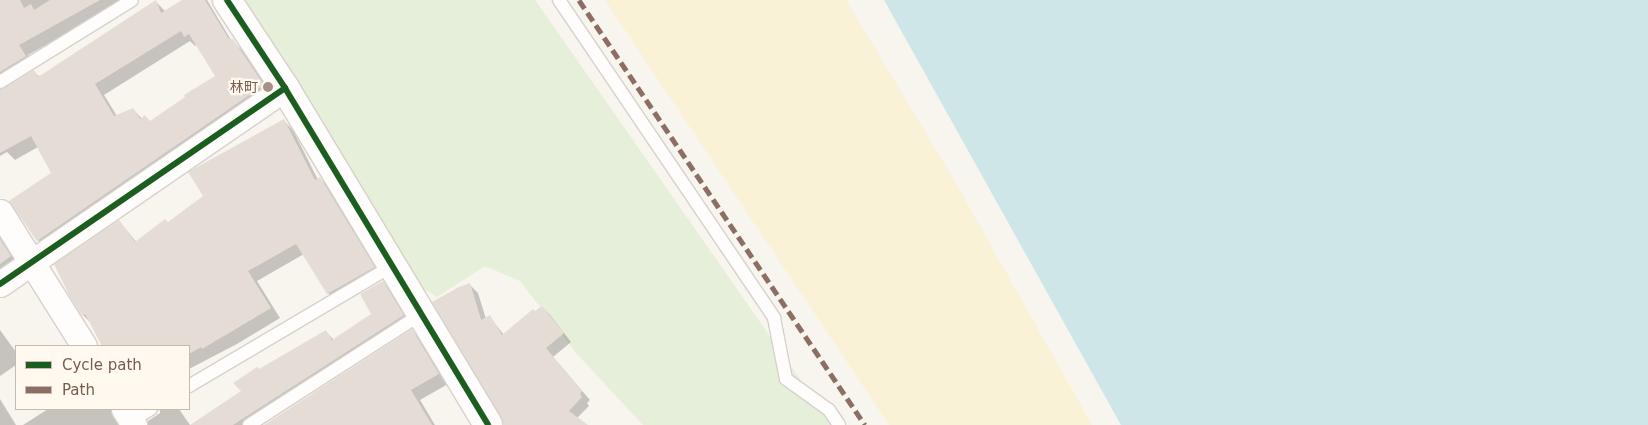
<!DOCTYPE html>
<meta charset="utf-8">
<style>
body{margin:0}
#map{position:relative;width:1648px;height:425px;overflow:hidden;background:#f8f4ee;font-family:"DejaVu Sans","Noto Sans JP",sans-serif}
div>[style]{position:absolute}
.green>*{inset:0;background:#e5efd9}
.sand>*{inset:0;background:#faf2d7}
.water>*{inset:0;background:#cfe6e9}
.shadow>*{inset:0;background:#0003}
.building>*{inset:0;background:#e5ddd5}
.roads{filter:drop-shadow(1px 0 #d7d1cc) drop-shadow(-1px 0 #d7d1cc) drop-shadow(0 1px #d7d1cc) drop-shadow(0 -1px #d7d1cc)}
.lane>*{height:12px;margin:-6px;padding:0 6px;transform-origin:6px;border-radius:6px;background:#fefdfc}
.street>*{height:25px;margin:-12.5px;padding:0 12.5px;transform-origin:12.5px;border-radius:12.5px;background:#fefdfc}
.secondary>*{height:28px;margin:-14px;padding:0 14px;transform-origin:14px;border-radius:14px;background:#fefdfc}
.quiet>*{height:5px;margin-top:-2.5px;transform-origin:0;background:repeating-linear-gradient(90deg,#8d6e63 0 10px,transparent 0 15px)}
.cycleway>*{height:6px;margin:-3px;padding:0 3px;transform-origin:3px;border-radius:3px;background:#1b5e20}
.dots>*{width:14px;height:14px;translate:-50% -50%;box-sizing:border-box;border:2px solid #fff9f0;border-radius:50%}
span{translate:-50% -50%;white-space:nowrap;text-align:center;line-height:1.15;-webkit-text-stroke:4.5px #fff9f0;paint-order:stroke}
.poi-label{font-size:14px;color:#785c4c}
.right{translate:-100% -50%;text-align:right}
.legend{position:absolute;left:15px;top:345px;width:175px;height:65px;box-sizing:border-box;background:#fff9f0;border:1px solid #c9baae;margin:0;padding:6px 9px;list-style:none;font-size:15px;color:#785c4c}
.legend li{display:flex;align-items:center;gap:10px;height:25px}
.legend b{width:25px;border:1px solid #c9baae}
</style>
<div id="map">
<div class="green">
<i style="clip-path:polygon(244px 0,535px 0,832px 425px,643px 425px,577px 354px,520px 281px,485px 266px,437px 297px,424px 289px,267px 44px)"></i>
</div>
<div class="sand">
<i style="clip-path:polygon(605px 0,846px 0,957px 185px,1092px 425px,889px 425px)"></i>
</div>
<div class="water">
<i style="clip-path:polygon(884px 0,1648px 0,1648px 425px,1121px 425px)"></i>
</div>
<div class="shadow">
<i style="clip-path:polygon(evenodd,0 0,126px 0,28px 55px,35px 66px,2px 87px,2px 90px,34px 72px,40px 77px,156px 2px,166px 12px,185px 0,207px 0,231px 40px,242px 50px,272px 95px,48px 250px,38px 240px,53px 174px,38px 147px,15px 160px,7px 152px,0 156px,0 0,190px 41px,195px 46px,197px 44px,217px 76px,150px 122px,142px 119px,133px 109px,117px 116px,104px 95px,190px 41px)"></i>
<i style="clip-path:polygon(283px 120px,293px 130px,318px 180px,320px 179px,330px 188px,383px 277px,338px 303px,328px 293px,304px 254px,257px 281px,280px 318px,237px 344px,189px 369px,189px 346px,104px 346px,91px 323px,83px 315px,119px 221px,137px 243px,168px 224px,204px 196px)"></i>
<i style="clip-path:polygon(0 235px,20px 266px,0 281px)"></i>
<i style="clip-path:polygon(383px 282px,392px 292px,412px 325px,258px 425px,192px 425px,243px 392px,259px 371px,326px 332px,334px 340px,373px 314px)"></i>
<i style="clip-path:polygon(470px 285px,478px 293px,486px 319px,489px 316px,504px 335px,542px 307px,550px 315px,571px 342px,553px 357px,590px 400px,587px 403px,589px 406px,577px 418px,586px 425px,521px 425px,507px 406px)"></i>
<i style="clip-path:polygon(0 330px,16px 352px,16px 365px,0 376px)"></i>
<i style="clip-path:polygon(412px 331px,421px 340px,448px 384px,420px 400px,435px 425px,266px 425px)"></i>
<i style="clip-path:polygon(0 399px,16px 425px,0 425px)"></i>
<i style="clip-path:polygon(48px 409px,125px 409px,121px 425px,23px 425px)"></i>
<i style="clip-path:polygon(143px 409px,179px 409px,190px 425px,148px 425px,148px 421px,160px 413px,160px 410px,150px 415px)"></i>
</div>
<div class="building">
<i style="clip-path:polygon(0 0,20px 0,24px 8px,31px 4px,34px 10px,50px 0,100px 0,19px 45px,26px 56px,0 72px)"></i>
<i style="clip-path:polygon(evenodd,156px 0,161px 13px,182px 0,205px 0,229px 39px,233px 39px,264px 85px,37px 241px,9px 201px,51px 173px,31px 136px,0 153px,0 90px,34px 70px,38px 77px,156px 0,181px 31px,184px 37px,189px 34px,215px 76px,184px 95px,185px 97px,150px 121px,145px 115px,140px 119px,133px 108px,114px 116px,95px 84px,181px 31px)"></i>
<i style="clip-path:polygon(284px 119px,315px 180px,320px 177px,375px 267px,327px 294px,296px 244px,248px 271px,271px 308px,202px 349px,201px 347px,189px 354px,189px 346px,102px 346px,85px 314px,82px 316px,69px 295px,54px 264px,119px 220px,135px 242px,165px 219px,168px 222px,203px 196px,188px 172px)"></i>
<i style="clip-path:polygon(0 239px,11px 256px,0 264px)"></i>
<i style="clip-path:polygon(383px 281px,404px 315px,233px 425px,190px 425px,241px 391px,233px 383px,257px 367px,259px 369px,326px 330px,332px 340px,371px 314px,360px 294px)"></i>
<i style="clip-path:polygon(470px 283px,481px 320px,490px 315px,502px 335px,533px 309px,535px 311px,542px 306px,564px 333px,546px 348px,582px 391px,580px 394px,582px 397px,569px 411px,588px 425px,504px 425px,432px 302px,459px 287px)"></i>
<i style="clip-path:polygon(412px 329px,439px 374px,411px 390px,432px 425px,264px 425px)"></i>
</div>
<div class="roads">
<div class="lane">
<i style="left:559px;top:0;width:384px;rotate:55.9deg"></i>
<i style="left:774px;top:318px;width:62px;rotate:78.9deg"></i>
<i style="left:786px;top:379px;width:53px;rotate:35.8deg"></i>
<i style="left:829px;top:410px;width:18px;rotate:56deg"></i>
<i style="left:0;top:82px;width:155px;rotate:-31.8deg"></i>
<i style="left:189px;top:386px;width:236px;rotate:-30.6deg"></i>
<i style="left:131px;top:421px;width:23px;rotate:-31deg"></i>
<i style="left:249px;top:425px;width:205px;rotate:-32.8deg"></i>
</div>
<div class="street">
<i style="left:0;top:212px;width:158px;rotate:57.9deg"></i>
<i style="left:0;top:284px;width:346px;rotate:-34.5deg"></i>
<i style="left:124px;top:409px;width:19px;rotate:58deg"></i>
</div>
<div class="secondary">
<i style="left:227px;top:0;width:105px;rotate:56.6deg"></i>
<i style="left:285px;top:88px;width:393px;rotate:58.9deg"></i>
</div>
</div>
<div class="quiet">
<i style="left:579px;top:0;width:512px;rotate:56.06deg"></i>
</div>
<div class="cycleway">
<i style="left:227px;top:0;width:105px;rotate:56.6deg"></i>
<i style="left:285px;top:88px;width:393px;rotate:58.9deg"></i>
<i style="left:0;top:284px;width:346px;rotate:-34.5deg"></i>
</div>
<div class="dots">
<i style="left:268px;top:87px;background:#a59185"></i>
</div>
<div class="poi-label">
<span class="right" style="left:258px;top:87px">林町</span>
</div>
<ul class="legend">
<li><b style="height:6px;background:#1b5e20"></b>Cycle path</li>
<li><b style="height:6px;background:#8d6e63"></b>Path</li>
</ul>
</div>
